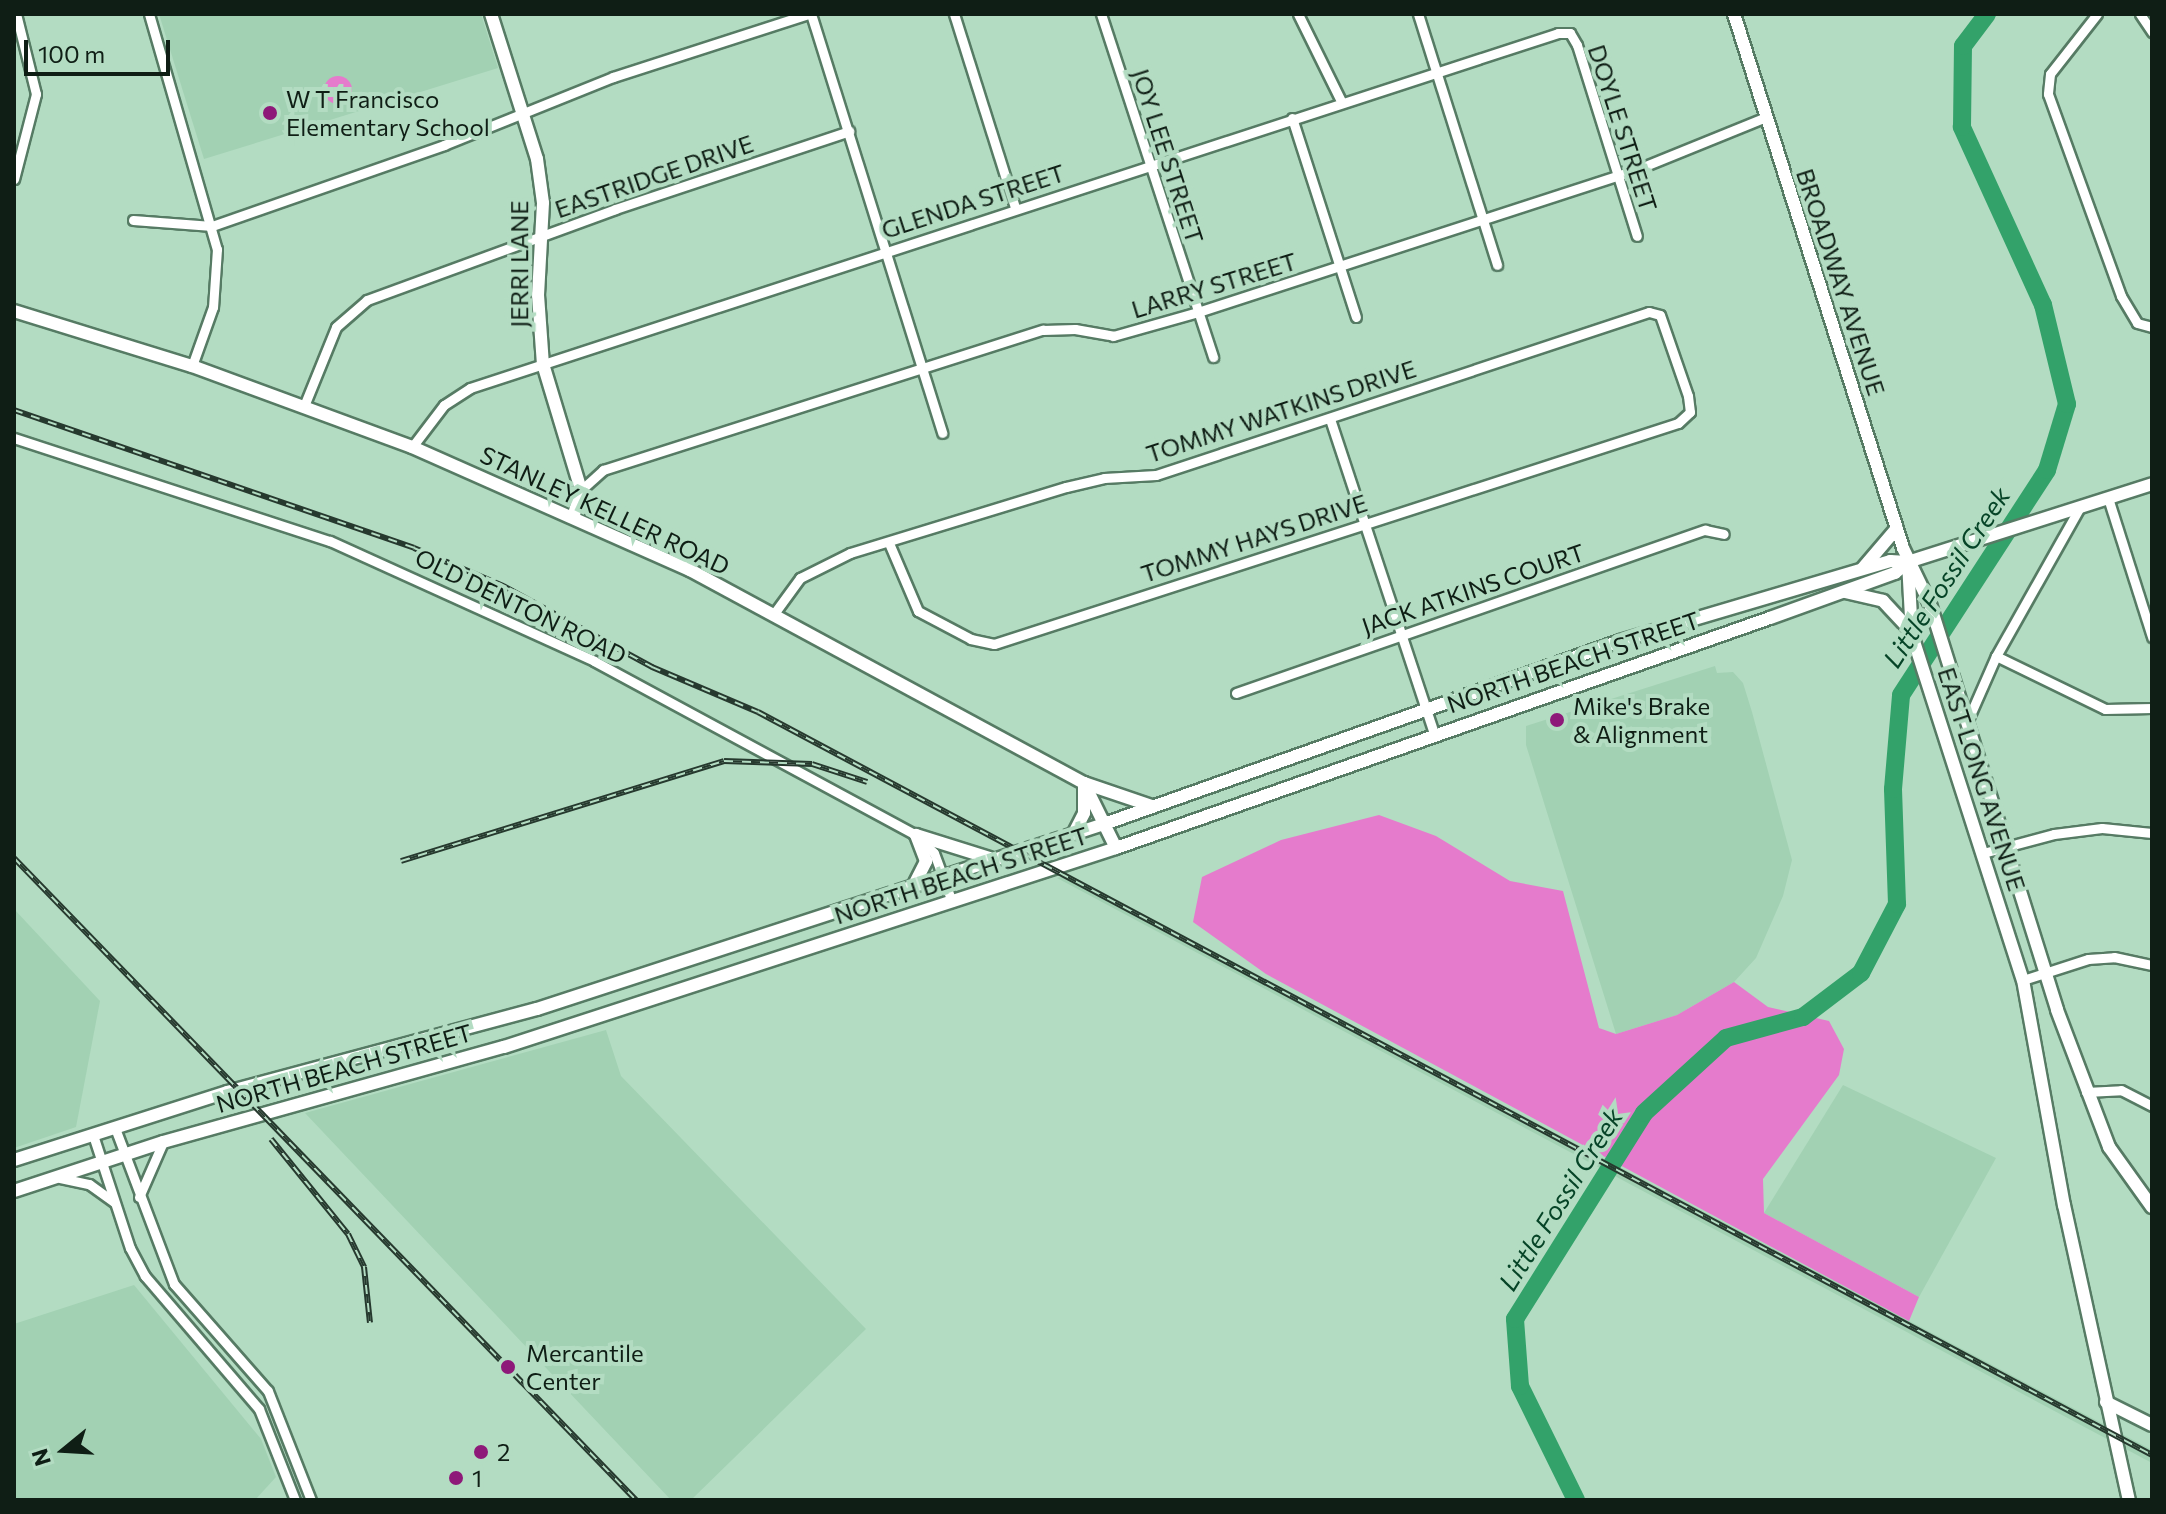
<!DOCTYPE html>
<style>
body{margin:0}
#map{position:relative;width:2166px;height:1514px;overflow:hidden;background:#b3dcc2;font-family:Commissioner,sans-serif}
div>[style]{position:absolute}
.built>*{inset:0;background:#a2d1b3}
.green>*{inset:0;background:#e57bcc}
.round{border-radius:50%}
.river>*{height:18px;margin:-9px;padding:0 9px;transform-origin:9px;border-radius:9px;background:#33a26a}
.roads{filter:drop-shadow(2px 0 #567b64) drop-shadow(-2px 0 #567b64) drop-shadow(0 2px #567b64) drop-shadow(0 -2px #567b64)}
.street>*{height:9px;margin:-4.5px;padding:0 4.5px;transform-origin:4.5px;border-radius:4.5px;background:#fff}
.secondary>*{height:12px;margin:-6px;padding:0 6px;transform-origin:6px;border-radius:6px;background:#fff}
.rail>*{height:6px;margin-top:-3px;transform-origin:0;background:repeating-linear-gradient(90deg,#b3dcc2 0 9px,#26392e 0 18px);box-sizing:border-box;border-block:2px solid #26392e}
.dots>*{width:22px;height:22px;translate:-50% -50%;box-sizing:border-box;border:4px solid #b3dcc2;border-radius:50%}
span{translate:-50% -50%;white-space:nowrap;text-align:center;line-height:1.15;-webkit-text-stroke:8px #b3dcc2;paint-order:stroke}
.poi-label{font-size:24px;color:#0f1e15}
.left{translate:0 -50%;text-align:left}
.street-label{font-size:24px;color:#0f1e15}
.water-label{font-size:26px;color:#064427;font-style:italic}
.frame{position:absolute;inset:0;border:16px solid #0f1e15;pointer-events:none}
.north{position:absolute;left:24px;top:1410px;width:80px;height:80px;-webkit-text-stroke:6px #b3dcc2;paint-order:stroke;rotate:252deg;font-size:22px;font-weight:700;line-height:32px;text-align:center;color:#0f1e15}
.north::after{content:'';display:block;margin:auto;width:28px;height:36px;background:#0f1e15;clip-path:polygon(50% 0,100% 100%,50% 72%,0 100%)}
.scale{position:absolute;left:24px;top:40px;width:146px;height:36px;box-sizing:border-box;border:4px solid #0f1e15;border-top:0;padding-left:10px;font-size:24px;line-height:28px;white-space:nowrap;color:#0f1e15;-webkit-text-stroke:6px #b3dcc2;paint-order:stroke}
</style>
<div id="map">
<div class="built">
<i style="clip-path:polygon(159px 14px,481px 14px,498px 68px,204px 159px)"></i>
<i style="clip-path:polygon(1715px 666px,1717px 673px,1733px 672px,1743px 683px,1752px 712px,1792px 860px,1783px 896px,1756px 958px,1734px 982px,1677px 1015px,1616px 1034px,1526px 745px,1526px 726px)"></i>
<i style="clip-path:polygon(1070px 875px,2152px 1450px,2152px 1463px,1057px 878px)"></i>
<i style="clip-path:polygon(14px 909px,100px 1001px,76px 1127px,14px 1148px)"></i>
<i style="clip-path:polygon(606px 1030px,621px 1076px,866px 1329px,691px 1500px,671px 1500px,305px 1113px)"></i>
<i style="clip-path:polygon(1843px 1085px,1996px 1158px,1919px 1297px,1764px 1213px)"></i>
<i style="clip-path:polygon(134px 1285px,261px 1439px,276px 1477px,255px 1500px,14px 1500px,14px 1324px)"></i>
</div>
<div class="green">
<i class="round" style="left:324px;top:76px;width:28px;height:28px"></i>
<i style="clip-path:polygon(1379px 815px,1436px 836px,1510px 881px,1563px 891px,1599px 1028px,1616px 1034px,1677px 1015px,1734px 982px,1768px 1007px,1829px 1021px,1844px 1049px,1839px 1075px,1763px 1179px,1764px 1213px,1919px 1297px,1909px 1321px,1266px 974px,1193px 922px,1202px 877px,1281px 840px)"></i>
</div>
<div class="river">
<i style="left:1576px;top:1500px;width:127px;rotate:-116.2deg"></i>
<i style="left:1520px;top:1386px;width:67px;rotate:-94.3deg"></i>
<i style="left:1515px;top:1319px;width:243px;rotate:-57.9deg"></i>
<i style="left:1644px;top:1113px;width:111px;rotate:-42.4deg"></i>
<i style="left:1726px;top:1038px;width:80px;rotate:-15.3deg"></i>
<i style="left:1803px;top:1017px;width:73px;rotate:-37.2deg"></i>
<i style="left:1861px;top:973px;width:78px;rotate:-62.4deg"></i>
<i style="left:1897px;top:904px;width:115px;rotate:-92deg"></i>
<i style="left:1893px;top:789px;width:94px;rotate:-85.1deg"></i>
<i style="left:1901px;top:695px;width:268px;rotate:-57deg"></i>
<i style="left:2047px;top:470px;width:69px;rotate:-73.1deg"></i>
<i style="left:2067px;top:404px;width:102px;rotate:-103.6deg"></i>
<i style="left:2043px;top:305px;width:196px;rotate:-114.5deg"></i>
<i style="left:1962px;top:127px;width:81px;rotate:-89.3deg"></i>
<i style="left:1963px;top:46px;width:40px;rotate:-53deg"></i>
</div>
<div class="roads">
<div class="street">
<i style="left:149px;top:14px;width:245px;rotate:73.9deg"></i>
<i style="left:217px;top:249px;width:58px;rotate:93.9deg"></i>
<i style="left:213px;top:307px;width:63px;rotate:109.6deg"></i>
<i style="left:811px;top:14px;width:439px;rotate:72.6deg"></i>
<i style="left:954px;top:14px;width:202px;rotate:72.5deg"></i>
<i style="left:1101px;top:14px;width:361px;rotate:71.9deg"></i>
<i style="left:1298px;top:14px;width:99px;rotate:63.7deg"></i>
<i style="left:1418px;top:14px;width:263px;rotate:72.5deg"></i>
<i style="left:2097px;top:14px;width:76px;rotate:128.1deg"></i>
<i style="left:2050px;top:74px;width:20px;rotate:96deg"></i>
<i style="left:2048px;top:94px;width:215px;rotate:70.1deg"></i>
<i style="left:2121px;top:296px;width:31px;rotate:59deg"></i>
<i style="left:2137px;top:323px;width:16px;rotate:15deg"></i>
<i style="left:2140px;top:14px;width:22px;rotate:56deg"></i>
<i style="left:1292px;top:118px;width:209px;rotate:72.2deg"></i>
<i style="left:14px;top:179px;width:88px;rotate:-75.5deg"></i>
<i style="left:36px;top:94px;width:82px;rotate:-104deg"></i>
<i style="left:133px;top:220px;width:79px;rotate:4.3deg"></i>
<i style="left:212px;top:226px;width:246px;rotate:-19.2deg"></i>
<i style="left:444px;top:145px;width:182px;rotate:-21.9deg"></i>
<i style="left:613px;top:77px;width:205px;rotate:-17.9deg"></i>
<i style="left:304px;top:406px;width:85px;rotate:-67.9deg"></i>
<i style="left:336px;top:327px;width:41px;rotate:-41.1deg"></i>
<i style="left:367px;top:300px;width:264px;rotate:-20.1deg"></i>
<i style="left:615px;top:209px;width:247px;rotate:-18.4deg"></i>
<i style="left:1330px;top:419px;width:331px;rotate:71.7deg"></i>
<i style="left:14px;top:438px;width:332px;rotate:18.1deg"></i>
<i style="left:330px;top:541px;width:290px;rotate:24.4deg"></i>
<i style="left:594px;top:661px;width:366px;rotate:28.4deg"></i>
<i style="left:916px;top:835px;width:25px;rotate:45deg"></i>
<i style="left:934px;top:853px;width:52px;rotate:69.8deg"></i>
<i style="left:412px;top:447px;width:53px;rotate:-52.7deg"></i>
<i style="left:444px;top:405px;width:31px;rotate:-33deg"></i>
<i style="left:470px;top:388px;width:1144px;rotate:-18.07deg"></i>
<i style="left:1558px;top:33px;width:12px"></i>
<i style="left:1570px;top:33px;width:14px;rotate:60deg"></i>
<i style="left:1577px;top:45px;width:200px;rotate:72.6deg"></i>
<i style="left:581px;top:490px;width:30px;rotate:-42deg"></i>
<i style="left:603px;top:470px;width:462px;rotate:-17.7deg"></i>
<i style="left:1043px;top:330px;width:32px;rotate:-2deg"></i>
<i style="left:1075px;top:329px;width:39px;rotate:10deg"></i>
<i style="left:1113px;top:336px;width:88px;rotate:-15.8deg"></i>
<i style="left:1198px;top:312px;width:463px;rotate:-18deg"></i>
<i style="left:1638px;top:169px;width:138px;rotate:-22.1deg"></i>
<i style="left:2108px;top:498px;width:146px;rotate:72.4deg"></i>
<i style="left:773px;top:615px;width:46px;rotate:-53.9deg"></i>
<i style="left:800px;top:578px;width:56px;rotate:-26.6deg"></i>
<i style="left:850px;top:553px;width:226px;rotate:-17deg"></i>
<i style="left:1066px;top:487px;width:39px;rotate:-13deg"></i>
<i style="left:1104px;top:478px;width:52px;rotate:-3.3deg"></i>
<i style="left:1156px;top:475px;width:519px;rotate:-18.3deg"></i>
<i style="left:1649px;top:312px;width:11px;rotate:15deg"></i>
<i style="left:1660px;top:315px;width:86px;rotate:70.9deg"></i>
<i style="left:1688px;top:396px;width:16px;rotate:83deg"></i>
<i style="left:1690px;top:412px;width:16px;rotate:137deg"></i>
<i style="left:1678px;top:423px;width:719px;rotate:162.09deg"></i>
<i style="left:994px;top:644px;width:24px;rotate:-168deg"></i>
<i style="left:971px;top:639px;width:60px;rotate:-152.2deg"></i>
<i style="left:918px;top:611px;width:74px;rotate:-113.1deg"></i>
<i style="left:1996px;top:656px;width:121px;rotate:25.9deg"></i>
<i style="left:2105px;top:709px;width:47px;rotate:-1.2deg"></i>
<i style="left:1236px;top:693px;width:497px;rotate:-19.2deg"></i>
<i style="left:1705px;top:530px;width:19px;rotate:12deg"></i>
<i style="left:1967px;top:722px;width:72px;rotate:-66.3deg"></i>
<i style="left:1996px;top:656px;width:171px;rotate:-60.6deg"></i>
<i style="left:1983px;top:853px;width:73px;rotate:-15deg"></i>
<i style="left:2054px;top:834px;width:48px;rotate:-7.1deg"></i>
<i style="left:2102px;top:828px;width:50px;rotate:5.7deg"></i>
<i style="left:2023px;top:980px;width:68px;rotate:-17.9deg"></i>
<i style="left:2088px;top:959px;width:26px;rotate:-4deg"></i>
<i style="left:2114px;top:957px;width:39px;rotate:12deg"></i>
<i style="left:2086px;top:1092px;width:35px;rotate:-3deg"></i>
<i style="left:2121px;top:1090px;width:35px;rotate:27deg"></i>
<i style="left:115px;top:1128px;width:167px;rotate:69.3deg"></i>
<i style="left:174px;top:1284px;width:142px;rotate:48.7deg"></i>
<i style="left:268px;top:1391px;width:117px;rotate:68.5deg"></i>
<i style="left:93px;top:1135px;width:119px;rotate:71.9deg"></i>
<i style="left:130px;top:1248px;width:32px;rotate:62deg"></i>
<i style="left:145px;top:1276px;width:175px;rotate:49.4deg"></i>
<i style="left:259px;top:1409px;width:98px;rotate:68.4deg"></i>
<i style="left:60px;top:1178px;width:30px;rotate:12deg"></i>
<i style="left:89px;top:1184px;width:31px;rotate:36deg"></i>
<i style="left:139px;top:1197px;width:60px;rotate:-66.4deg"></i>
</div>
<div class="secondary">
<i style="left:491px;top:14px;width:152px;rotate:72.4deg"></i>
<i style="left:537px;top:159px;width:44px;rotate:82.2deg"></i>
<i style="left:543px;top:203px;width:92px;rotate:93.1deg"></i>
<i style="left:538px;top:295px;width:69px;rotate:85.9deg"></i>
<i style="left:543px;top:364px;width:132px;rotate:73.2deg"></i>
<i style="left:581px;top:490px;width:26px;rotate:106deg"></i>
<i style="left:1734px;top:14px;width:560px;rotate:72.44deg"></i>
<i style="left:1903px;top:548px;width:62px;rotate:64.3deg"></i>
<i style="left:1930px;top:604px;width:425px;rotate:72.6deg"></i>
<i style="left:2057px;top:1010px;width:147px;rotate:69.2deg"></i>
<i style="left:2109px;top:1147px;width:74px;rotate:54.4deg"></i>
<i style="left:14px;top:311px;width:186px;rotate:17.2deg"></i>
<i style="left:192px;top:366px;width:234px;rotate:20.2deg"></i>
<i style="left:412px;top:447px;width:304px;rotate:23.9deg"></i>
<i style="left:690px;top:570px;width:448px;rotate:28.4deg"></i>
<i style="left:1084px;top:783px;width:72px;rotate:63.8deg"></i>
<i style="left:1908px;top:562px;width:73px;rotate:86.9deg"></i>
<i style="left:1912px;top:635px;width:362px;rotate:72.2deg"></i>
<i style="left:2023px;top:980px;width:229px;rotate:79.7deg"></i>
<i style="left:2064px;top:1205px;width:302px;rotate:77.6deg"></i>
<i style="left:1863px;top:568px;width:52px;rotate:-49.6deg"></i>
<i style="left:1845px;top:592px;width:39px;rotate:13deg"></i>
<i style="left:1883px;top:601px;width:38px;rotate:47deg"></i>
<i style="left:1074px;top:833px;width:22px;rotate:-63deg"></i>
<i style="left:1084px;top:813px;width:30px;rotate:-90deg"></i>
<i style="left:1084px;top:783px;width:72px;rotate:18.7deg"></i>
<i style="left:916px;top:835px;width:77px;rotate:17.3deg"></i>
<i style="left:915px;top:883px;width:25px;rotate:-63deg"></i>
<i style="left:926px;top:861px;width:28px;rotate:-111deg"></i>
<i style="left:14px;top:1160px;width:224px;rotate:-17.7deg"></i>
<i style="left:227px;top:1092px;width:321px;rotate:-15deg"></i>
<i style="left:537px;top:1009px;width:600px;rotate:-18.07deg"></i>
<i style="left:1107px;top:823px;width:544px;rotate:-19.53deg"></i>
<i style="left:1620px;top:641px;width:282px;rotate:-16.5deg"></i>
<i style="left:1890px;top:561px;width:18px;rotate:3deg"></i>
<i style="left:1908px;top:562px;width:256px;rotate:-17.7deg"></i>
<i style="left:14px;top:1191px;width:157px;rotate:-18.2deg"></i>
<i style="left:163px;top:1142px;width:354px;rotate:-15.6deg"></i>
<i style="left:504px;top:1047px;width:644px;rotate:-18.01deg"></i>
<i style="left:1116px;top:848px;width:693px;rotate:-19.38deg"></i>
<i style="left:1770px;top:618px;width:133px;rotate:-19.8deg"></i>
<i style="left:1895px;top:573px;width:17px;rotate:-40deg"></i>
<i style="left:2106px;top:1402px;width:51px;rotate:26.6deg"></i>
</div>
</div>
<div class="rail">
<i style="left:14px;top:410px;width:423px;rotate:19deg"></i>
<i style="left:414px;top:548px;width:97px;rotate:23.1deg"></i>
<i style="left:503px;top:586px;width:170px;rotate:28.5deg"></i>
<i style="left:652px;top:667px;width:115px;rotate:23deg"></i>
<i style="left:758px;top:712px;width:1580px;rotate:28.06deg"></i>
<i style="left:14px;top:858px;width:894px;rotate:45.91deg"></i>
<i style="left:401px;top:861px;width:338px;rotate:-17.2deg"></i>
<i style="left:724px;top:761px;width:88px;rotate:2deg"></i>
<i style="left:812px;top:764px;width:58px;rotate:18.1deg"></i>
<i style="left:271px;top:1139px;width:122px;rotate:51deg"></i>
<i style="left:348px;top:1234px;width:37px;rotate:64deg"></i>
<i style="left:364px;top:1267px;width:56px;rotate:83.9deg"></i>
</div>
<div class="dots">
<i style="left:270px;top:113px;background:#8e1979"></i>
<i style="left:1557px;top:720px;background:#8e1979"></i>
<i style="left:508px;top:1367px;background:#8e1979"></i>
<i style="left:481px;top:1452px;background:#8e1979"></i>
<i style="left:456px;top:1478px;background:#8e1979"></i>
</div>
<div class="poi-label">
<span class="left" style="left:286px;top:113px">W T Francisco<br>Elementary School</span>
<span class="left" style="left:1573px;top:720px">Mike's Brake<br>&amp; Alignment</span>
<span class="left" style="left:526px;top:1367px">Mercantile<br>Center</span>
<span class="left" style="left:497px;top:1452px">2</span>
<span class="left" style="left:472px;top:1478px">1</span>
</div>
<div class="street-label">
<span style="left:1623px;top:128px;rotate:72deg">DOYLE STREET</span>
<span style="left:1168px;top:156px;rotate:72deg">JOY LEE STREET</span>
<span style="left:654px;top:176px;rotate:-19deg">EASTRIDGE DRIVE</span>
<span style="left:973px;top:201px;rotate:-18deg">GLENDA STREET</span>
<span style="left:519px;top:264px;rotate:-90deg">JERRI LANE</span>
<span style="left:1841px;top:282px;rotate:72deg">BROADWAY AVENUE</span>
<span style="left:1214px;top:285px;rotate:-17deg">LARRY STREET</span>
<span style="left:1281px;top:411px;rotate:-18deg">TOMMY WATKINS DRIVE</span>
<span style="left:605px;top:510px;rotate:25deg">STANLEY KELLER ROAD</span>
<span style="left:1254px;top:538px;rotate:-18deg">TOMMY HAYS DRIVE</span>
<span style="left:1473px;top:589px;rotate:-19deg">JACK ATKINS COURT</span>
<span style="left:521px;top:606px;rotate:26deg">OLD DENTON ROAD</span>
<span style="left:1573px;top:662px;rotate:-19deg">NORTH BEACH STREET</span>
<span style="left:1982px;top:779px;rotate:72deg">EAST LONG AVENUE</span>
<span style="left:961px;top:875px;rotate:-18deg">NORTH BEACH STREET</span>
<span style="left:344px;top:1068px;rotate:-16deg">NORTH BEACH STREET</span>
</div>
<div class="water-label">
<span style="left:1946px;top:577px;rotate:-57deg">Little Fossil Creek</span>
<span style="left:1560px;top:1199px;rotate:-58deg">Little Fossil Creek</span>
</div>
<div class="frame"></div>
<div class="north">N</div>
<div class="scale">100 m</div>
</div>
